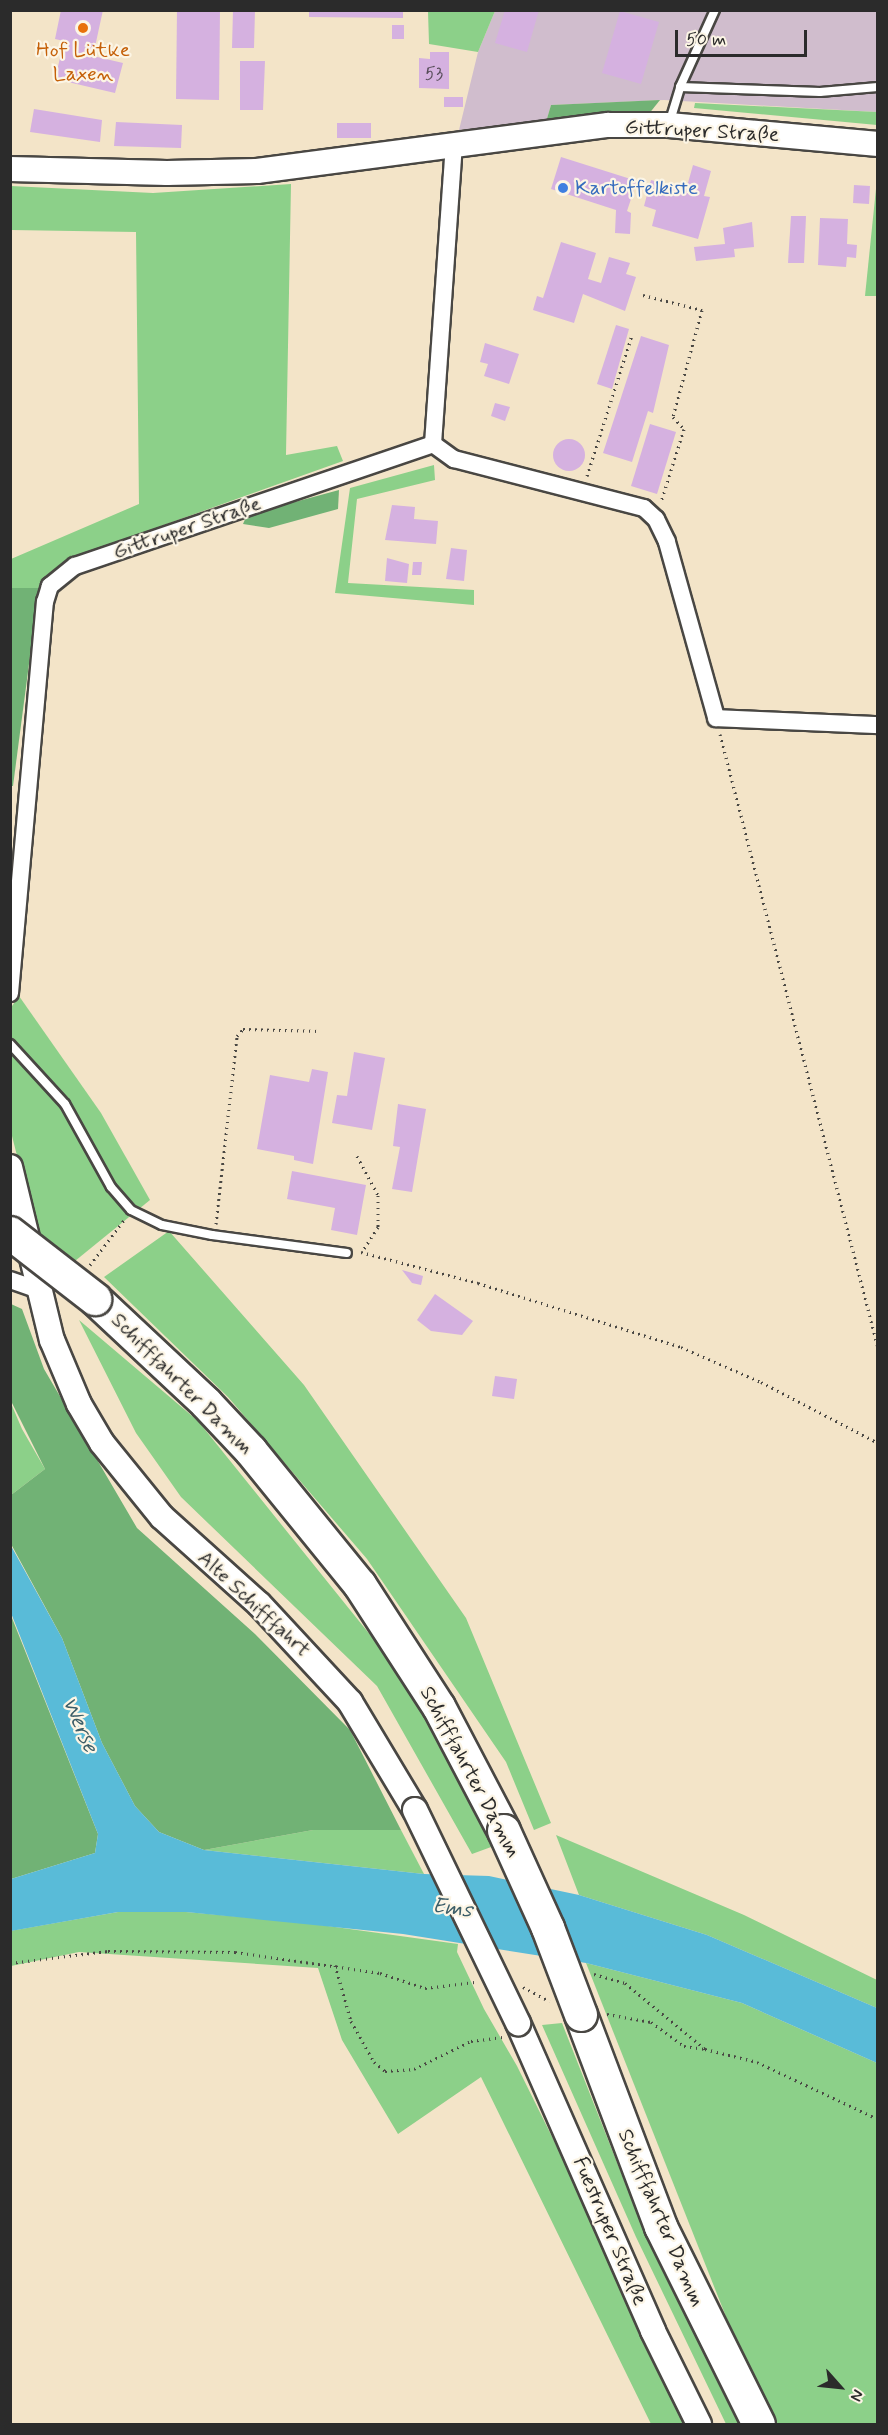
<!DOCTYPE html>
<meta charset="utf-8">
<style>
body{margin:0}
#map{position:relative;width:888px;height:2435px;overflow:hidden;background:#f3e4c8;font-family:Mynerve,sans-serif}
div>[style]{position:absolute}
.industrial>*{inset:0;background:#d0bdcd}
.green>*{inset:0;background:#8cd089}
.forest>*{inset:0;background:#71b275}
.water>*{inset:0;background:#59bbd8}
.building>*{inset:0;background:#d5b1e0}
.round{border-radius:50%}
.path>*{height:3px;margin-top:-1.5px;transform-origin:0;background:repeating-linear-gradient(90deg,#494743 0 1.5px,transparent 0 6px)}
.roads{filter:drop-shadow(2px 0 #494743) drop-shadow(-2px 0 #494743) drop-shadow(0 2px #494743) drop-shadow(0 -2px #494743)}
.lane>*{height:8px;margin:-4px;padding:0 4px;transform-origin:4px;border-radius:4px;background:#fff}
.street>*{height:16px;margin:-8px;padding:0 8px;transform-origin:8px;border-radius:8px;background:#fff}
.secondary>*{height:24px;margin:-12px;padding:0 12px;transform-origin:12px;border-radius:12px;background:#fff}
.highway>*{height:32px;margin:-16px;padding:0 16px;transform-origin:16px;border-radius:16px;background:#fff}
.bridges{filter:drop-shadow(2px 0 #494743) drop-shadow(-2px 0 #494743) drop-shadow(0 2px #494743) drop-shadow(0 -2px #494743)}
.secondary-bridge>*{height:24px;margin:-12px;padding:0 12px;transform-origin:12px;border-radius:12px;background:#fff}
.highway-bridge>*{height:32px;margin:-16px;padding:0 16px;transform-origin:16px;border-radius:16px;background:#fff}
.dots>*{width:16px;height:16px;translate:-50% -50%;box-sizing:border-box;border:3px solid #fcf5e5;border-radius:50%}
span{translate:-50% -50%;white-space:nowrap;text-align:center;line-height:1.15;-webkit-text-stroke:4.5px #fcf5e5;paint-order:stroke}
.number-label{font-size:18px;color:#564c58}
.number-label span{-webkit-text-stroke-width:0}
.food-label{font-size:21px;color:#c56008}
.street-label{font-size:21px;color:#2b2b2b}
.shop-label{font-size:21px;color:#366cbe}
.left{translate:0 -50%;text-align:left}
.water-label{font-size:22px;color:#3b5d68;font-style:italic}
.frame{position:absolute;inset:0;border:12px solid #2b2b2b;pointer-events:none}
.north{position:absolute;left:810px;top:2357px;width:60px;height:60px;-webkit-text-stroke:4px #fcf5e5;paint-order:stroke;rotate:117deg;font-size:16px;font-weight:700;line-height:24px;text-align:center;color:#2b2b2b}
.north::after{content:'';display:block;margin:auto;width:21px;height:27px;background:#2b2b2b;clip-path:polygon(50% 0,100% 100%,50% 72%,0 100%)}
.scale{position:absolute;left:675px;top:30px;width:132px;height:27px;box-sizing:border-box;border:3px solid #2b2b2b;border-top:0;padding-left:8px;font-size:18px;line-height:21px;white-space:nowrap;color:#2b2b2b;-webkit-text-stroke:4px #fcf5e5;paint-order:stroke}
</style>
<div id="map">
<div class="industrial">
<i style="clip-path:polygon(495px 11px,877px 11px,877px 112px,664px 100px,551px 105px,546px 122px,459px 130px,478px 52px)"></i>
</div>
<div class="green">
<i style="clip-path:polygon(428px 11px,428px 10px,495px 11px,478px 52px,429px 44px)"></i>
<i style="clip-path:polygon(695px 103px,877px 112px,877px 125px,694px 108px)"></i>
<i style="clip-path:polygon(877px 179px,877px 296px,865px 296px)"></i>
<i style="clip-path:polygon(291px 184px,286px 455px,337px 446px,343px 461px,77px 556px,39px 588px,11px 588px,11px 559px,139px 504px,136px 232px,11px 230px,11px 186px,153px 193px)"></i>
<i style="clip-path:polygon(434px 465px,435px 480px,357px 499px,348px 583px,474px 590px,474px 605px,335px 593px,350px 488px)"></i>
<i style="clip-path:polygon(19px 996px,101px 1113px,150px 1200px,75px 1261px,36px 1231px,11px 1132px,10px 1009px)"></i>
<i style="clip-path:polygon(169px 1231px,304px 1385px,466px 1618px,551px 1823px,534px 1830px,506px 1762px,367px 1559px,228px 1397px,104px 1277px)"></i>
<i style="clip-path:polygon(79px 1320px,198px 1421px,400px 1672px,502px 1843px,472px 1854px,377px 1686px,181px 1497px,136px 1433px)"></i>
<i style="clip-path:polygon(10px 1401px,22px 1429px,45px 1469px,11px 1495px)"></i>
<i style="clip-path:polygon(313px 1830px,401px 1830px,424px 1874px,204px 1850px)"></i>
<i style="clip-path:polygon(556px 1835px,744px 1915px,877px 1980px,877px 2008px,707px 1935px,579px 1895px)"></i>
<i style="clip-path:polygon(118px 1912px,186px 1912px,299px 1922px,458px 1944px,457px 1952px,484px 2009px,517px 2066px,694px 2424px,651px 2424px,481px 2077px,398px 2134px,342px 2040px,318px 1968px,79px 1952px,11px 1966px,10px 1931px)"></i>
<i style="clip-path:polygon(586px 1963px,742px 2003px,877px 2063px,877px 2424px,775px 2424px,757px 2395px)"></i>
<i style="clip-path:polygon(562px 2023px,646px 2236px,740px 2424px,726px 2424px,636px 2237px,542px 2025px)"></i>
</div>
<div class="forest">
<i style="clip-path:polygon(660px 100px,648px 115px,546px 122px,551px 105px)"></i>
<i style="clip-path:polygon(339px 490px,338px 509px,269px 528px,243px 524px,247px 515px)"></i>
<i style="clip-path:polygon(11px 588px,39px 588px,13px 786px,10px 786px)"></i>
<i style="clip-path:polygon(11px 1304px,22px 1309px,44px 1369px,137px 1528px,255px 1634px,350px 1730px,401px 1830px,313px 1830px,204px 1850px,159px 1832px,135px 1806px,102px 1743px,62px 1638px,11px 1544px,11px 1495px,45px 1469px,11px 1401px)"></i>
<i style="clip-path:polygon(10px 1613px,98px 1834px,95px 1853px,11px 1879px)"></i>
</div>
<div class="water">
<i style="clip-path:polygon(10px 1544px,62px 1638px,102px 1743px,135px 1806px,159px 1832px,204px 1850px,424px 1874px,489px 1876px,579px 1895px,707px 1935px,877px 2008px,877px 2063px,742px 2003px,586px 1963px,403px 1934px,186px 1912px,118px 1912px,11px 1931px,11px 1879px,95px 1853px,98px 1834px,11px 1613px)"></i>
</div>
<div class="building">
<i style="clip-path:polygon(61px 10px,103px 10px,93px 56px,123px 63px,115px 93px,55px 79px,64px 41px,55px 39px)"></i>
<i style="clip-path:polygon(177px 10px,220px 10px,219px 100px,176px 99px)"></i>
<i style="clip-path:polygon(233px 10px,255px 10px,254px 48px,232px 48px)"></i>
<i style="clip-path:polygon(309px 10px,403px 10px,403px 18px,309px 17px)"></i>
<i style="clip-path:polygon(505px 10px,539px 10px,527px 52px,495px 43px)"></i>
<i style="clip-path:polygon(620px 11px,659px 22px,641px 84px,602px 73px)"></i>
<i style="clip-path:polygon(392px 25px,404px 25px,404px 39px,392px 39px)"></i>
<i style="clip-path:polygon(430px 52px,449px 52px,449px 89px,419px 88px,419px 58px,430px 59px)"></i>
<i style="clip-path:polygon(240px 61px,265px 61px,263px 110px,240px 110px)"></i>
<i style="clip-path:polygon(444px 97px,463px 97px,463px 107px,444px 107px)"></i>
<i style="clip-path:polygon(34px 109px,102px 120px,100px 142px,30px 132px)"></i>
<i style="clip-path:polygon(116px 122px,182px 125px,181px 148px,114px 146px)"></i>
<i style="clip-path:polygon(337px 123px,371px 123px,371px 138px,337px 138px)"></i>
<i style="clip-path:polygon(561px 157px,637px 181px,627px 211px,631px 213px,630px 234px,615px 233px,616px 210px,551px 189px)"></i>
<i style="clip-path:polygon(693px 165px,711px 171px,704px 196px,710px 197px,698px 239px,652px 226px,656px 210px,644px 206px,651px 180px,686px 190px)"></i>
<i style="clip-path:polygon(854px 185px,870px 186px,869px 204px,853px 203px)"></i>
<i style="clip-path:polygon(791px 216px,806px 216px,804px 263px,788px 263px)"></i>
<i style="clip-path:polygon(820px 218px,848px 219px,847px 244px,857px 245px,856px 258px,847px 257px,846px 267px,818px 265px)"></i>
<i style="clip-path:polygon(752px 222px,754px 247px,734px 249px,735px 257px,696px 261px,694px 247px,725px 244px,723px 228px)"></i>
<i style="clip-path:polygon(561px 242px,596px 253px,588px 279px,601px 283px,609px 257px,630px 263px,626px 274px,636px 277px,625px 311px,583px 294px,574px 323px,533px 310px,537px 296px,543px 298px)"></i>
<i style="clip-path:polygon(616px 325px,629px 329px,612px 389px,597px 384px)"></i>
<i style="clip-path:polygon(641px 336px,669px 345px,653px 413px,648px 411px,632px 462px,603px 453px)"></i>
<i style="clip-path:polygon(485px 343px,519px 354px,509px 384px,484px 376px,488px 364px,480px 362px)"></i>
<i style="clip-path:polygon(495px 403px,510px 407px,505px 421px,491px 416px)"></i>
<i style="clip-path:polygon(650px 424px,676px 432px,657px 494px,631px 486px)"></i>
<i class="round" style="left:553px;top:439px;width:32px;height:32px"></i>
<i style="clip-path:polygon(392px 505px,415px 507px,414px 519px,438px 521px,436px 544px,385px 540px)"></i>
<i style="clip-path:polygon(451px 548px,467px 550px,464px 581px,446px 579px)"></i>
<i style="clip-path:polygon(387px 558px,409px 564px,407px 583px,385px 581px)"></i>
<i style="clip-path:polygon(413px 562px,422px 562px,421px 575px,412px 575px)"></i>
<i style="clip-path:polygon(354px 1052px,385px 1058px,372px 1130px,332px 1123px,337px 1095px,347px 1096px)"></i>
<i style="clip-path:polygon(312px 1069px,328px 1072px,313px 1164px,294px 1160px,294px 1156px,257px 1149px,270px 1075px,309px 1082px)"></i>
<i style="clip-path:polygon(398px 1104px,426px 1109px,412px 1192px,392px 1189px,400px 1147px,393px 1146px)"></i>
<i style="clip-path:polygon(292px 1171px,366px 1185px,357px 1235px,331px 1230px,335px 1208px,287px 1199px)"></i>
<i style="clip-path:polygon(402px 1270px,423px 1276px,421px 1285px,412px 1283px)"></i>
<i style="clip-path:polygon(435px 1294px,473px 1321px,462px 1335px,431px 1331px,417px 1320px)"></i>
<i style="clip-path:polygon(495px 1376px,517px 1379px,514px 1399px,492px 1396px)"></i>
</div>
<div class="path">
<i style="left:643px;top:295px;width:61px;rotate:14.3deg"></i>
<i style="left:702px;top:310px;width:111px;rotate:105.2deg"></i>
<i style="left:673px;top:417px;width:16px;rotate:47deg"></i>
<i style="left:684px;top:429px;width:77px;rotate:107.5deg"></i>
<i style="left:587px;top:476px;width:148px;rotate:-72.3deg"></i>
<i style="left:720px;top:734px;width:634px;rotate:75.57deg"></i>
<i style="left:357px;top:1156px;width:44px;rotate:61.7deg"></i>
<i style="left:378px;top:1195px;width:32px;rotate:90deg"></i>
<i style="left:378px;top:1227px;width:30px;rotate:123deg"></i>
<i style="left:216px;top:1224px;width:189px;rotate:-83.6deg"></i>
<i style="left:237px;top:1036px;width:9px;rotate:-49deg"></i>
<i style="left:243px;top:1029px;width:76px;rotate:1.5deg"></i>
<i style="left:361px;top:1252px;width:121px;rotate:14.8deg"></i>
<i style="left:478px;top:1283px;width:213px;rotate:17.5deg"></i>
<i style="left:681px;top:1347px;width:87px;rotate:23.6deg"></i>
<i style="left:761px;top:1382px;width:132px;rotate:27.5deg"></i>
<i style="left:90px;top:1265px;width:56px;rotate:-52.9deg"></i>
<i style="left:10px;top:1963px;width:99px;rotate:-7deg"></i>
<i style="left:108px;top:1951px;width:127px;rotate:0.5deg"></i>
<i style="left:235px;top:1952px;width:147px;rotate:8.2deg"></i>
<i style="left:380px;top:1973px;width:47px;rotate:18.4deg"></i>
<i style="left:425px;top:1988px;width:50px;rotate:-6.8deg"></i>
<i style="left:335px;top:1965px;width:58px;rotate:74.1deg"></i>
<i style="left:351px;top:2021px;width:47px;rotate:60.7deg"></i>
<i style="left:374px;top:2062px;width:14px;rotate:39deg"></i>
<i style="left:385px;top:2071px;width:29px;rotate:-4deg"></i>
<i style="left:414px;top:2069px;width:64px;rotate:-26.2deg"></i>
<i style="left:471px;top:2041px;width:32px;rotate:-7deg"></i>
<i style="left:594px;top:1974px;width:32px;rotate:16deg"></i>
<i style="left:625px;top:1983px;width:104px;rotate:39.5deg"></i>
<i style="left:705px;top:2049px;width:54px;rotate:14deg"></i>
<i style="left:757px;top:2062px;width:134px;rotate:25.2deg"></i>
<i style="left:523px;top:1987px;width:30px;rotate:28deg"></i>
<i style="left:607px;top:2014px;width:45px;rotate:10.3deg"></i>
<i style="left:651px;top:2022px;width:41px;rotate:36deg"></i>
<i style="left:684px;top:2046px;width:21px;rotate:8deg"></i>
</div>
<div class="roads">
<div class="lane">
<i style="left:680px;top:87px;width:85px;rotate:-65.6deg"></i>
<i style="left:669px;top:124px;width:39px;rotate:-73deg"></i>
<i style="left:680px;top:87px;width:140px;rotate:2deg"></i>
<i style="left:820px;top:92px;width:58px;rotate:-4.9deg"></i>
<i style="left:10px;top:1044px;width:81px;rotate:47.5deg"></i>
<i style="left:65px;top:1104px;width:95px;rotate:61deg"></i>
<i style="left:111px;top:1187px;width:30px;rotate:49deg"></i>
<i style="left:131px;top:1210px;width:34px;rotate:26deg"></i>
<i style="left:162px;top:1225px;width:51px;rotate:11.3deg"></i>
<i style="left:212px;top:1235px;width:136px;rotate:7.6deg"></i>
</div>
<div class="street">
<i style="left:433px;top:444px;width:26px;rotate:36deg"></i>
<i style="left:454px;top:459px;width:196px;rotate:14.5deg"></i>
<i style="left:644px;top:508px;width:16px;rotate:43deg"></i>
<i style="left:656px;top:519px;width:25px;rotate:64deg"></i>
<i style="left:667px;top:542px;width:183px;rotate:74.4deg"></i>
<i style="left:716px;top:718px;width:162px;rotate:2.5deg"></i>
<i style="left:10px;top:993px;width:393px;rotate:-84.9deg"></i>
<i style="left:45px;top:602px;width:17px;rotate:-73deg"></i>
<i style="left:50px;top:586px;width:32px;rotate:-39deg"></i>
<i style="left:75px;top:566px;width:378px;rotate:-18.8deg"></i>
<i style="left:433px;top:444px;width:299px;rotate:-86deg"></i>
<i style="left:10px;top:1280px;width:31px;rotate:19deg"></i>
</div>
<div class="secondary">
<i style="left:10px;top:169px;width:157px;rotate:1.5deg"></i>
<i style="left:167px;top:173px;width:90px;rotate:-1.3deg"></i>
<i style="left:257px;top:171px;width:354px;rotate:-7.5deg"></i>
<i style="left:608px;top:125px;width:61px"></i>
<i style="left:669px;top:125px;width:210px;rotate:5.2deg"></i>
<i style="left:10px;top:1167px;width:178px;rotate:76.4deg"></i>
<i style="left:52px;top:1340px;width:69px;rotate:67.1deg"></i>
<i style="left:79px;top:1404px;width:45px;rotate:59.5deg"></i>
<i style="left:102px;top:1443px;width:95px;rotate:51deg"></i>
<i style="left:162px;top:1517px;width:130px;rotate:41.9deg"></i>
<i style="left:259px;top:1604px;width:134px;rotate:47.1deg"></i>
<i style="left:350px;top:1702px;width:126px;rotate:59deg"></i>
<i style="left:518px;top:2023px;width:336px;rotate:66.3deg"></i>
<i style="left:653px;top:2331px;width:104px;rotate:63.7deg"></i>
</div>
<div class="highway">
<i style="left:95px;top:1299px;width:152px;rotate:43.1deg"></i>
<i style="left:206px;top:1403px;width:66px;rotate:46.8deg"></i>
<i style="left:251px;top:1451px;width:173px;rotate:50.9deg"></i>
<i style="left:360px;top:1585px;width:145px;rotate:57.1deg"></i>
<i style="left:439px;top:1707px;width:140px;rotate:62.3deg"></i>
<i style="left:581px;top:2015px;width:227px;rotate:69.3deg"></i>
<i style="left:661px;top:2227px;width:220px;rotate:63.6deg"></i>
</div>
</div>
<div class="bridges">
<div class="secondary-bridge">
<i style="left:415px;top:1810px;width:237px;rotate:64.2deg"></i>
</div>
<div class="highway-bridge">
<i style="left:10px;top:1233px;width:108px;rotate:37.8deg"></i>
<i style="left:504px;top:1831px;width:107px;rotate:65.6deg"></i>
<i style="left:548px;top:1928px;width:93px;rotate:69.2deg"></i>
</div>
</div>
<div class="dots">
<i style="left:83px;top:28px;background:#e8710a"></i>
<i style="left:563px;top:188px;background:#3f7fe0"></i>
</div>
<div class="number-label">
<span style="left:434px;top:74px">53</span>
</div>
<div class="food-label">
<span style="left:83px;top:62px">Hof Lütke<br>Laxen</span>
</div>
<div class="street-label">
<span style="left:702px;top:131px;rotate:3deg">Gittruper Straße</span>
<span style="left:187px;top:528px;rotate:-19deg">Gittruper Straße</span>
<span style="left:182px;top:1384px;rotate:45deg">Schifffahrter Damm</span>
<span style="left:254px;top:1604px;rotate:43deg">Alte Schifffahrt</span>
<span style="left:470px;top:1772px;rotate:62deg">Schifffahrter Damm</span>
<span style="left:661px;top:2218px;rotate:67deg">Schifffahrter Damm</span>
<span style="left:610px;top:2231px;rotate:67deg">Fuestruper Straße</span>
</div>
<div class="shop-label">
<span class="left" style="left:575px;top:188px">Kartoffelkiste</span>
</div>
<div class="water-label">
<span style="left:79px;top:1725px;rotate:66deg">Werse</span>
<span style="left:452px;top:1909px;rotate:8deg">Ems</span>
</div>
<div class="frame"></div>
<div class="north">N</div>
<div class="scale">50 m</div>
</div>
